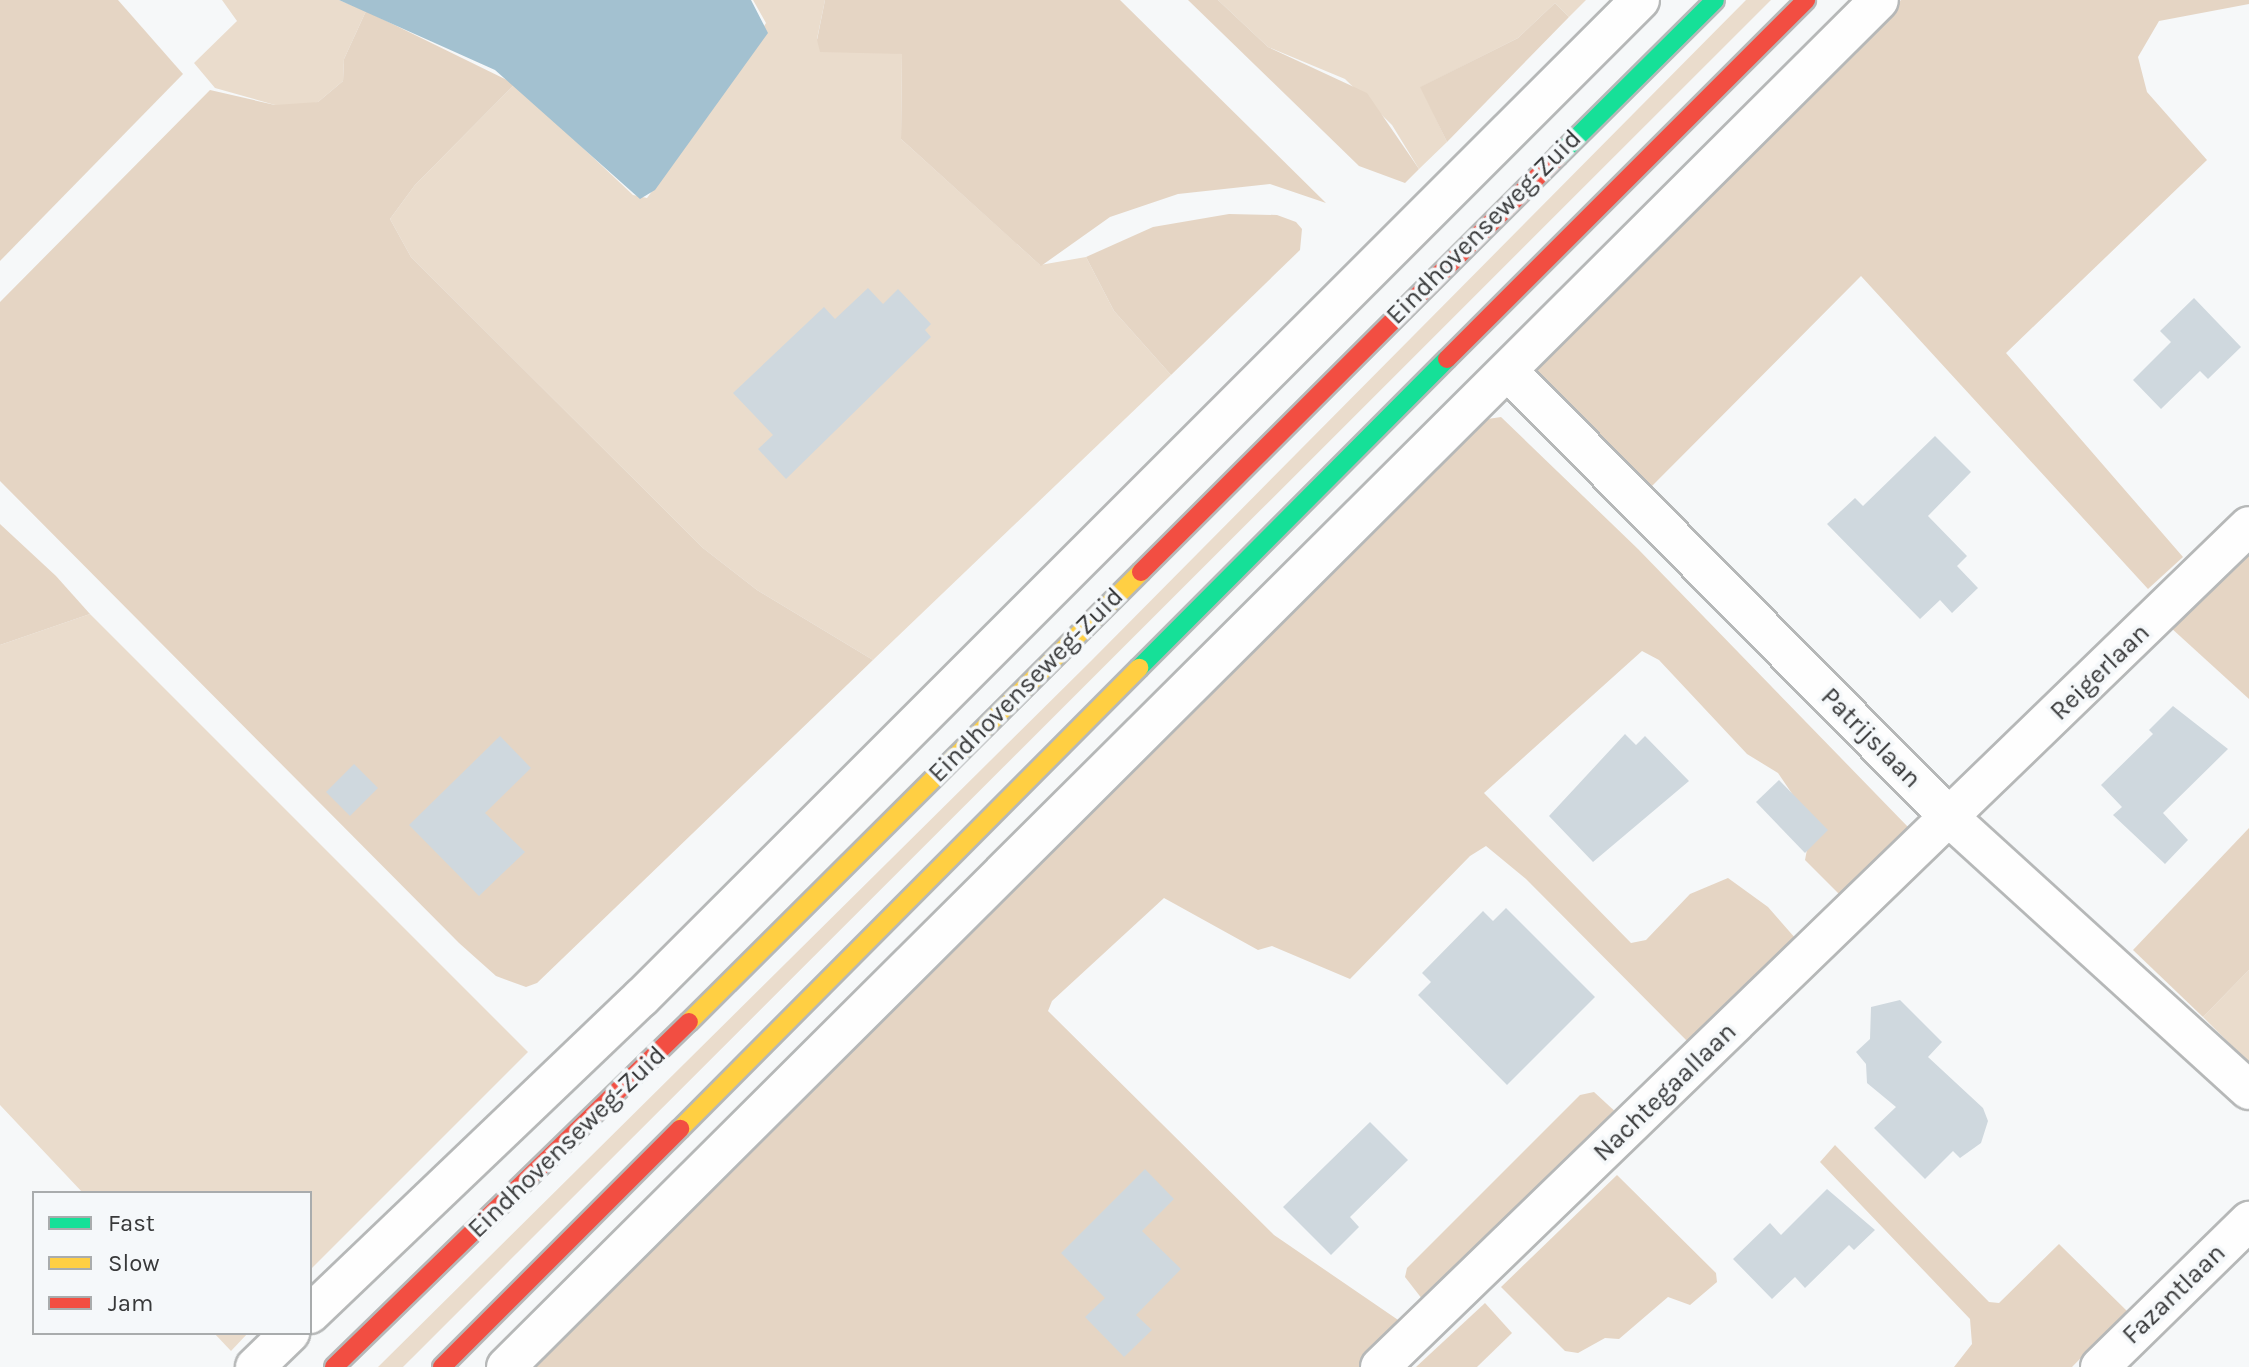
<!DOCTYPE html>
<style>
body{margin:0}
#map{position:relative;width:2249px;height:1367px;overflow:hidden;background:#f6f8f9;font-family:Karla,sans-serif}
div>[style]{position:absolute}
.green>*{inset:0;background:#eadccc}
.forest>*{inset:0;background:#e5d5c4}
.water>*{inset:0;background:#a3c1d0}
.building>*{inset:0;background:#cfd8de}
.roads{filter:drop-shadow(2px 0 #b6b8b8) drop-shadow(-2px 0 #b6b8b8) drop-shadow(0 2px #b6b8b8) drop-shadow(0 -2px #b6b8b8)}
.street>*{height:38px;margin:-19px;padding:0 19px;transform-origin:19px;border-radius:19px;background:#fefefe}
.fast>*{height:18px;margin:-9px;padding:0 9px;transform-origin:9px;border-radius:9px;background:#16e098}
.slow>*{height:18px;margin:-9px;padding:0 9px;transform-origin:9px;border-radius:9px;background:#ffcf43}
.jam>*{height:18px;margin:-9px;padding:0 9px;transform-origin:9px;border-radius:9px;background:#f24e42}
span{translate:-50% -50%;white-space:nowrap;text-align:center;line-height:1.15;-webkit-text-stroke:7px #f5f8fa;paint-order:stroke}
.street-label{font-size:26px;color:#38393a}
.legend{position:absolute;left:32px;top:1191px;width:280px;height:144px;box-sizing:border-box;background:#f5f8fa;border:2px solid #a9acad;margin:0;padding:10px 14px;list-style:none;font-size:24px;color:#38393a}
.legend li{display:flex;align-items:center;gap:16px;height:40px}
.legend b{width:40px;border:2px solid #a9acad}
</style>
<div id="map">
<div class="green">
<i style="clip-path:polygon(222px 0,339px 0,366px 11px,344px 59px,343px 81px,318px 102px,303px 106px,275px 105px,215px 88px,194px 63px,237px 21px)"></i>
<i style="clip-path:polygon(753px 0,825px 0,817px 39px,902px 54px,901px 139px,1040px 265px,1086px 257px,1114px 311px,1171px 375px,873px 660px,757px 590px,703px 548px,411px 257px,390px 219px,415px 185px,515px 84px,633px 195px,647px 198px,699px 128px,766px 23px)"></i>
<i style="clip-path:polygon(1218px 0,1586px 0,1569px 17px,1555px 3px,1518px 38px,1421px 87px,1447px 142px,1419px 169px,1392px 125px,1345px 79px,1268px 47px)"></i>
<i style="clip-path:polygon(1746px 0,1771px 0,403px 1367px,378px 1367px,1091px 661px)"></i>
<i style="clip-path:polygon(90px 614px,528px 1052px,310px 1270px,310px 1193px,83px 1193px,0 1105px,0 645px)"></i>
<i style="clip-path:polygon(2249px 970px,2249px 1063px,2203px 1017px)"></i>
<i style="clip-path:polygon(214px 1333px,248px 1333px,231px 1351px)"></i>
</div>
<div class="forest">
<i style="clip-path:polygon(0 0,118px 0,183px 74px,0 261px)"></i>
<i style="clip-path:polygon(825px 0,1120px 0,1326px 203px,1270px 184px,1178px 194px,1110px 217px,1041px 266px,901px 139px,902px 54px,820px 52px,817px 40px)"></i>
<i style="clip-path:polygon(1188px 0,1218px 0,1268px 47px,1367px 93px,1419px 169px,1405px 183px,1359px 166px)"></i>
<i style="clip-path:polygon(1901px 0,2249px 0,2249px 4px,2159px 21px,2138px 57px,2147px 92px,2207px 160px,2006px 353px,2183px 557px,2148px 589px,1861px 276px,1649px 489px,1533px 372px)"></i>
<i style="clip-path:polygon(1555px 3px,1569px 17px,1447px 142px,1420px 87px,1518px 38px)"></i>
<i style="clip-path:polygon(366px 11px,515px 84px,415px 185px,390px 219px,411px 257px,703px 548px,757px 590px,873px 660px,537px 983px,526px 987px,496px 976px,459px 943px,0 481px,0 302px,210px 90px,275px 105px,318px 102px,343px 81px,344px 59px)"></i>
<i style="clip-path:polygon(1229px 214px,1277px 215px,1296px 222px,1302px 229px,1300px 250px,1171px 375px,1114px 311px,1086px 257px,1153px 227px)"></i>
<i style="clip-path:polygon(1501px 417px,1638px 549px,1908px 827px,1840px 895px,1805px 860px,1812px 823px,1778px 773px,1747px 754px,1659px 660px,1642px 651px,1484px 793px,1631px 943px,1646px 940px,1690px 894px,1728px 878px,1768px 907px,1796px 939px,1690px 1044px,1526px 879px,1486px 846px,1470px 856px,1350px 979px,1272px 946px,1258px 950px,1164px 898px,1052px 1001px,1048px 1011px,1274px 1235px,1404px 1324px,1360px 1367px,529px 1367px,1481px 420px)"></i>
<i style="clip-path:polygon(0 524px,56px 576px,90px 614px,0 645px)"></i>
<i style="clip-path:polygon(2249px 551px,2249px 699px,2170px 627px)"></i>
<i style="clip-path:polygon(2249px 828px,2249px 970px,2203px 1017px,2133px 950px)"></i>
<i style="clip-path:polygon(1594px 1092px,1619px 1115px,1426px 1304px,1405px 1277px,1407px 1268px,1580px 1095px)"></i>
<i style="clip-path:polygon(1835px 1145px,1989px 1302px,1999px 1303px,2059px 1244px,2127px 1311px,2072px 1367px,1954px 1367px,1972px 1344px,1970px 1319px,1820px 1162px)"></i>
<i style="clip-path:polygon(1617px 1175px,1716px 1273px,1717px 1282px,1690px 1305px,1668px 1297px,1619px 1339px,1605px 1338px,1578px 1353px,1565px 1351px,1501px 1287px)"></i>
<i style="clip-path:polygon(1485px 1303px,1512px 1333px,1477px 1367px,1416px 1367px)"></i>
</div>
<div class="water">
<i style="clip-path:polygon(339px 0,751px 0,768px 33px,655px 190px,640px 199px,495px 70px)"></i>
</div>
<div class="building">
<i style="clip-path:polygon(868px 288px,883px 304px,898px 289px,931px 324px,925px 330px,931px 337px,786px 479px,758px 449px,773px 435px,733px 393px,824px 307px,835px 319px)"></i>
<i style="clip-path:polygon(2194px 298px,2241px 347px,2208px 379px,2200px 371px,2161px 409px,2133px 380px,2171px 342px,2160px 331px)"></i>
<i style="clip-path:polygon(1935px 436px,1971px 472px,1928px 516px,1967px 556px,1957px 566px,1978px 588px,1952px 613px,1940px 600px,1920px 619px,1827px 524px,1855px 498px,1863px 506px)"></i>
<i style="clip-path:polygon(2173px 706px,2228px 749px,2163px 813px,2188px 840px,2165px 864px,2113px 815px,2122px 807px,2101px 785px,2153px 734px,2149px 730px)"></i>
<i style="clip-path:polygon(1625px 734px,1636px 745px,1645px 736px,1689px 781px,1593px 862px,1549px 816px)"></i>
<i style="clip-path:polygon(500px 736px,531px 768px,485px 813px,525px 852px,479px 896px,409px 825px)"></i>
<i style="clip-path:polygon(354px 764px,378px 788px,350px 816px,326px 792px)"></i>
<i style="clip-path:polygon(1779px 780px,1828px 830px,1805px 853px,1756px 802px)"></i>
<i style="clip-path:polygon(1506px 908px,1595px 997px,1507px 1085px,1418px 995px,1431px 982px,1422px 973px,1483px 911px,1493px 921px)"></i>
<i style="clip-path:polygon(1900px 1000px,1942px 1042px,1928px 1057px,1983px 1108px,1988px 1121px,1981px 1143px,1960px 1158px,1953px 1151px,1925px 1179px,1874px 1128px,1896px 1107px,1867px 1083px,1866px 1064px,1856px 1052px,1870px 1039px,1871px 1007px)"></i>
<i style="clip-path:polygon(1370px 1122px,1408px 1160px,1350px 1217px,1359px 1227px,1331px 1255px,1283px 1207px)"></i>
<i style="clip-path:polygon(1145px 1169px,1174px 1199px,1142px 1231px,1181px 1269px,1136px 1315px,1152px 1330px,1124px 1357px,1085px 1317px,1105px 1298px,1061px 1253px)"></i>
<i style="clip-path:polygon(1827px 1189px,1875px 1230px,1854px 1250px,1849px 1245px,1805px 1288px,1795px 1277px,1772px 1299px,1733px 1259px,1770px 1223px,1781px 1235px)"></i>
</div>
<div class="roads">
<div class="street">
<i style="left:1508px;top:371px;width:629px;rotate:45.32deg"></i>
<i style="left:1950px;top:818px;width:404px;rotate:42.3deg"></i>
<i style="left:310px;top:1314px;width:458px;rotate:-43.7deg"></i>
<i style="left:641px;top:998px;width:1412px;rotate:-44.97deg"></i>
<i style="left:255px;top:1367px;width:49px;rotate:-44.2deg"></i>
<i style="left:506px;top:1367px;width:1937px;rotate:-44.87deg"></i>
<i style="left:1380px;top:1367px;width:1209px;rotate:-44.06deg"></i>
<i style="left:2100px;top:1367px;width:209px;rotate:-44.4deg"></i>
</div>
<div class="fast">
<i style="left:1558px;top:156px;width:221px;rotate:-44.8deg"></i>
<i style="left:1139px;top:668px;width:436px;rotate:-45.1deg"></i>
</div>
<div class="slow">
<i style="left:689px;top:1022px;width:638px;rotate:-44.87deg"></i>
<i style="left:680px;top:1129px;width:651px;rotate:-45.12deg"></i>
</div>
<div class="jam">
<i style="left:1447px;top:359px;width:508px;rotate:-45deg"></i>
<i style="left:1141px;top:572px;width:589px;rotate:-44.93deg"></i>
<i style="left:334px;top:1367px;width:495px;rotate:-44.2deg"></i>
<i style="left:442px;top:1367px;width:337px;rotate:-45deg"></i>
</div>
</div>
<div class="street-label">
<span style="left:1484px;top:227px;rotate:-45deg">Eindhovenseweg-Zuid</span>
<span style="left:2100px;top:672px;rotate:-44deg">Reigerlaan</span>
<span style="left:1026px;top:685px;rotate:-45deg">Eindhovenseweg-Zuid</span>
<span style="left:1871px;top:738px;rotate:45deg">Patrijslaan</span>
<span style="left:1665px;top:1092px;rotate:-44deg">Nachtegaallaan</span>
<span style="left:567px;top:1142px;rotate:-44deg">Eindhovenseweg-Zuid</span>
<span style="left:2174px;top:1294px;rotate:-44deg">Fazantlaan</span>
</div>
<ul class="legend">
<li><b style="height:10px;background:#16e098"></b>Fast</li>
<li><b style="height:10px;background:#ffcf43"></b>Slow</li>
<li><b style="height:10px;background:#f24e42"></b>Jam</li>
</ul>
</div>
